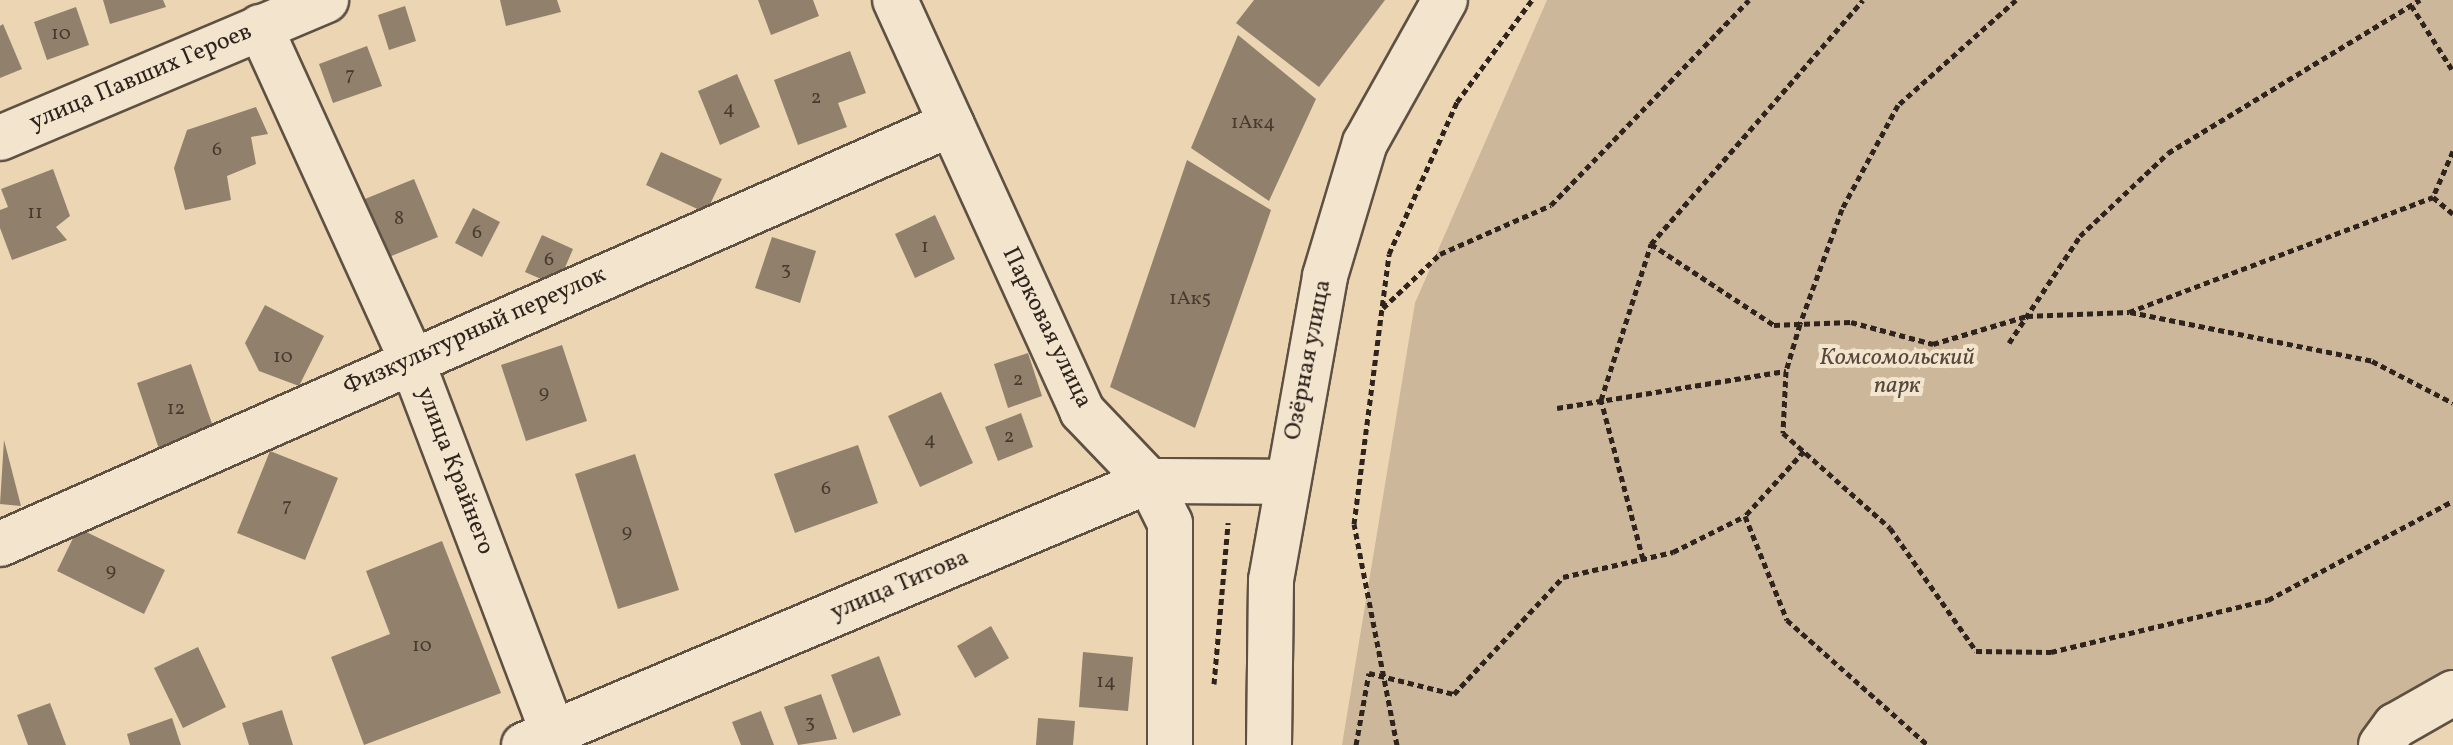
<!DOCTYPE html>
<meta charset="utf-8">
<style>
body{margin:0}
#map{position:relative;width:2453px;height:745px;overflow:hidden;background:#ecd5b3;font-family:Vollkorn,serif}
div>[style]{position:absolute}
.green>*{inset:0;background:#ccb79a}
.building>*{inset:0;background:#91806b}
.path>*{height:5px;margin-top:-2.5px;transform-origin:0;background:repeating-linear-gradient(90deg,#2e241d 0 6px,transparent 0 10px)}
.roads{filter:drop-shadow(2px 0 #5e5042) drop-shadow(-2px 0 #5e5042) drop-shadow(0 2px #5e5042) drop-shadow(0 -2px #5e5042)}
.minor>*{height:44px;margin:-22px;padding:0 22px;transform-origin:22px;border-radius:22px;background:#f3e4ce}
span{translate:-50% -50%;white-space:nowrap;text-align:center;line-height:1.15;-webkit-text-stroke:8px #f3e4ce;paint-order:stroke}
.number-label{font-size:20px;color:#473b30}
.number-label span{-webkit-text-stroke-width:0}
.street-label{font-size:24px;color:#2e241d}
.park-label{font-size:24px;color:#56493c;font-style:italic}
</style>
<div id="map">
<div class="green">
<i style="clip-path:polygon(1547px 0,2453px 0,2453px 673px,2370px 718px,2358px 745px,1342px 745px,1415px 303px)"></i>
</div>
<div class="building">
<i style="clip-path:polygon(103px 0,163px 0,166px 7px,110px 24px)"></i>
<i style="clip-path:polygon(500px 0,557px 0,561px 12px,506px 26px)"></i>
<i style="clip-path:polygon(758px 0,813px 0,819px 16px,771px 35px)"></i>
<i style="clip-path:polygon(1254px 0,1385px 0,1319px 87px,1236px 23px)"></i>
<i style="clip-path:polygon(405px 6px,416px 41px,389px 50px,378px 15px)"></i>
<i style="clip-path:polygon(76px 7px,89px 45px,47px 60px,34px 22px)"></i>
<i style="clip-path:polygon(3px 24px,22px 69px,0 78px,0 26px)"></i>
<i style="clip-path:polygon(1238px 35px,1316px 99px,1269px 201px,1191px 148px)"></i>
<i style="clip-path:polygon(367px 46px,382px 86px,333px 103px,319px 64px)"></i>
<i style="clip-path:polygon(850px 51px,866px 93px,838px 103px,847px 127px,798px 145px,774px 80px)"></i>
<i style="clip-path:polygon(737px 74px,760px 127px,720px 145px,698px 91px)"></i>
<i style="clip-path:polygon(256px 107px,268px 134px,251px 137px,256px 164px,227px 176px,231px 200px,185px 210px,174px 168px,187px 130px)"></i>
<i style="clip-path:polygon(661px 152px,722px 179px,706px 213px,646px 185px)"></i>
<i style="clip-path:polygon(1187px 160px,1271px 210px,1195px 428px,1110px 387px)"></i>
<i style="clip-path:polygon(53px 169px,70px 216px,56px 227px,67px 240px,12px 260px,0 228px,0 210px,8px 207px,1px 189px)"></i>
<i style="clip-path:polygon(414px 179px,438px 237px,384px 259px,360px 201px)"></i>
<i style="clip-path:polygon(473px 208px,500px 222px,482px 257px,455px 243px)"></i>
<i style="clip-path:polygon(935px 215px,955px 259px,915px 278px,895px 234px)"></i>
<i style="clip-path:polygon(542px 235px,573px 249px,557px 286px,525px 272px)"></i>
<i style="clip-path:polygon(772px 237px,816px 251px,800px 303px,755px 288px)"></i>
<i style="clip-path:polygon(265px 305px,324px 336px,299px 386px,259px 371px,245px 343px)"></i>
<i style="clip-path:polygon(562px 345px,587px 421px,526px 441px,501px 365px)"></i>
<i style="clip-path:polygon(1028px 353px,1042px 396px,1008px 408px,994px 364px)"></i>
<i style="clip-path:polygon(191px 364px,216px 435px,161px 455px,137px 383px)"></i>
<i style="clip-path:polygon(941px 392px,973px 463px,920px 487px,888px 416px)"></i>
<i style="clip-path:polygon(1021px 413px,1033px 447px,998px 461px,985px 427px)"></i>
<i style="clip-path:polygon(4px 440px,21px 506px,0 504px)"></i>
<i style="clip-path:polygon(858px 445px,878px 503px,795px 533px,774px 474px)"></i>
<i style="clip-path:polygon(270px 451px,338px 478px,305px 560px,237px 533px)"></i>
<i style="clip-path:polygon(635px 454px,679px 590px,618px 609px,575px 474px)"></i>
<i style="clip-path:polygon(78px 528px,165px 570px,144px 614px,57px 571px)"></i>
<i style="clip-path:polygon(442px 541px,501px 693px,364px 745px,331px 657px,390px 634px,366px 571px)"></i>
<i style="clip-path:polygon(991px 626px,1009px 658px,975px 678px,957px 646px)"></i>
<i style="clip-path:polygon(198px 647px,226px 707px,183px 728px,154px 668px)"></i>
<i style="clip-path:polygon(1083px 652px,1133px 657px,1128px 711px,1079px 707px)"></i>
<i style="clip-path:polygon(879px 656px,901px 715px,853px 733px,831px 675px)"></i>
<i style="clip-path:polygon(821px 694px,837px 739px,798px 745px,784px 707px)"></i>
<i style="clip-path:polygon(50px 703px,66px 745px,28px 745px,17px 715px)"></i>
<i style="clip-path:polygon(282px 710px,293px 745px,249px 745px,242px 723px)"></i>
<i style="clip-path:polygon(761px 711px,774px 745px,741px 745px,732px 722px)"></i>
<i style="clip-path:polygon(172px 718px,181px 745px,130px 745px,127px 734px)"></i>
<i style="clip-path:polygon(1038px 718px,1075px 721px,1073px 745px,1036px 745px)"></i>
</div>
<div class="path">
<i style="left:2016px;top:0;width:158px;rotate:138.3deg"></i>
<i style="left:1898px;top:105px;width:118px;rotate:118.3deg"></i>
<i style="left:1842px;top:209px;width:122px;rotate:110.1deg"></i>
<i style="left:1800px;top:324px;width:49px;rotate:106.6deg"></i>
<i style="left:1786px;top:371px;width:62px;rotate:92.8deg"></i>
<i style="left:1783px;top:433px;width:143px;rotate:41.6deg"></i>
<i style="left:1890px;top:528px;width:150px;rotate:55deg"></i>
<i style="left:1976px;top:651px;width:75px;rotate:0.8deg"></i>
<i style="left:2051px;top:652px;width:223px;rotate:-13.5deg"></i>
<i style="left:2268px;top:600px;width:210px;rotate:-28.2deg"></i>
<i style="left:2411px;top:5px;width:78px;rotate:57.5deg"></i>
<i style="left:2453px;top:151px;width:50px;rotate:113.5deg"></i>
<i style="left:2433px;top:197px;width:26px;rotate:40deg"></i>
<i style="left:1651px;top:244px;width:147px;rotate:33.4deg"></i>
<i style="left:1774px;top:325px;width:77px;rotate:-2.2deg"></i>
<i style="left:1851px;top:322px;width:85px;rotate:15deg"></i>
<i style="left:1933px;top:344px;width:98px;rotate:-16.6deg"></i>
<i style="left:2027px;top:316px;width:102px;rotate:-2.2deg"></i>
<i style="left:2129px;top:312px;width:325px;rotate:-20.7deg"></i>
<i style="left:1383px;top:308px;width:79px;rotate:-43.5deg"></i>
<i style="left:1440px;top:254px;width:121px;rotate:-23.8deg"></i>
<i style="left:1551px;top:205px;width:285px;rotate:-46deg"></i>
<i style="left:2130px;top:312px;width:247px;rotate:11.4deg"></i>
<i style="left:2372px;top:361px;width:91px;rotate:27.4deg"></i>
<i style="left:2009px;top:343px;width:128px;rotate:-56.4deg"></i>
<i style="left:2080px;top:236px;width:121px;rotate:-43.3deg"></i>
<i style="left:2168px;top:153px;width:295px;rotate:-31.3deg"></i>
<i style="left:1557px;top:408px;width:232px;rotate:-9.2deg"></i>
<i style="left:1804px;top:451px;width:88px;rotate:132.2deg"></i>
<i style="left:1745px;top:516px;width:112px;rotate:68deg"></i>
<i style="left:1787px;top:620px;width:188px;rotate:41.6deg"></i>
<i style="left:1643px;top:559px;width:164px;rotate:-104.8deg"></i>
<i style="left:1601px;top:400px;width:164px;rotate:-72.2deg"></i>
<i style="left:1651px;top:244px;width:323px;rotate:-49deg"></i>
<i style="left:1214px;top:684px;width:162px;rotate:-85deg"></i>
<i style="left:1356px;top:745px;width:73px;rotate:-79.8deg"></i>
<i style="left:1369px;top:673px;width:88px;rotate:13.9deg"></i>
<i style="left:1454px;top:694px;width:160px;rotate:-47deg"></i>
<i style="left:1563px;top:577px;width:113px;rotate:-12.8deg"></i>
<i style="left:1673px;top:552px;width:80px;rotate:-26.6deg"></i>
<i style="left:1397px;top:745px;width:225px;rotate:-101deg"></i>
<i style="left:1354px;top:524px;width:272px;rotate:-82.6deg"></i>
<i style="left:1389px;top:254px;width:167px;rotate:-65.9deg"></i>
<i style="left:1457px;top:102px;width:127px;rotate:-53.7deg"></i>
</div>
<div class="roads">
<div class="minor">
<i style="left:895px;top:0;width:452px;rotate:65.5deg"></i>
<i style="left:1082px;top:411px;width:97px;rotate:46.3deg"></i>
<i style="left:1149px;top:481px;width:47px;rotate:63.4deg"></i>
<i style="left:1170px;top:523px;width:222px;rotate:90deg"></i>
<i style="left:260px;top:27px;width:365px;rotate:65.5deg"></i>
<i style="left:411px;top:359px;width:413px;rotate:69.2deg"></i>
<i style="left:0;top:138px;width:354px;rotate:-22.9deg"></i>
<i style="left:0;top:544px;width:1040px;rotate:-23.83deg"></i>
<i style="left:524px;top:745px;width:678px;rotate:-22.9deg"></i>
<i style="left:1149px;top:481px;width:137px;rotate:0.4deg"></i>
<i style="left:1269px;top:745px;width:165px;rotate:-89.3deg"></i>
<i style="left:1271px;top:580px;width:309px;rotate:-79.9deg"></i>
<i style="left:1325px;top:276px;width:139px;rotate:-73.3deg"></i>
<i style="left:1365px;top:143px;width:164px;rotate:-60.8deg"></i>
<i style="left:2381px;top:745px;width:24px;rotate:-54deg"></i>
<i style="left:2395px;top:726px;width:67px;rotate:-29.6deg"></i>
</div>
</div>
<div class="number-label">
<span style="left:61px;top:34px">10</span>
<span style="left:350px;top:75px">7</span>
<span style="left:816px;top:98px">2</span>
<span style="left:729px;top:109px">4</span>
<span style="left:1253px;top:123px">1Ак4</span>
<span style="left:217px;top:150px">6</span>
<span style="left:35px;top:213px">11</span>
<span style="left:399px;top:219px">8</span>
<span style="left:477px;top:233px">6</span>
<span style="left:925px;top:247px">1</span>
<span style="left:549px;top:260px">6</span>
<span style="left:786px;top:270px">3</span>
<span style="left:1190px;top:299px">1Ак5</span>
<span style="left:283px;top:357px">10</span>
<span style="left:1018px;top:380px">2</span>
<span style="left:544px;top:393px">9</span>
<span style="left:176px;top:409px">12</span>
<span style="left:1009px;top:437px">2</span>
<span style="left:930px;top:440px">4</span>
<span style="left:826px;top:489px">6</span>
<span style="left:287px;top:506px">7</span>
<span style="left:627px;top:532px">9</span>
<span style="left:111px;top:571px">9</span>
<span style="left:422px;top:646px">10</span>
<span style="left:1106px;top:682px">14</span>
<span style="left:810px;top:723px">3</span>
</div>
<div class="street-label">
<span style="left:141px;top:78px;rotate:-23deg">улица Павших Героев</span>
<span style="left:1046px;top:328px;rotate:64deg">Парковая улица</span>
<span style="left:475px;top:332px;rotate:-24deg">Физкультурный переулок</span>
<span style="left:1309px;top:360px;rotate:-79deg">Озёрная улица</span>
<span style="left:454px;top:471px;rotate:69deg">улица Крайнего</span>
<span style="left:900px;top:586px;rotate:-23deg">улица Титова</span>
</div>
<div class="park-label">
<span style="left:1897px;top:373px">Комсомольский<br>парк</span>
</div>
</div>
